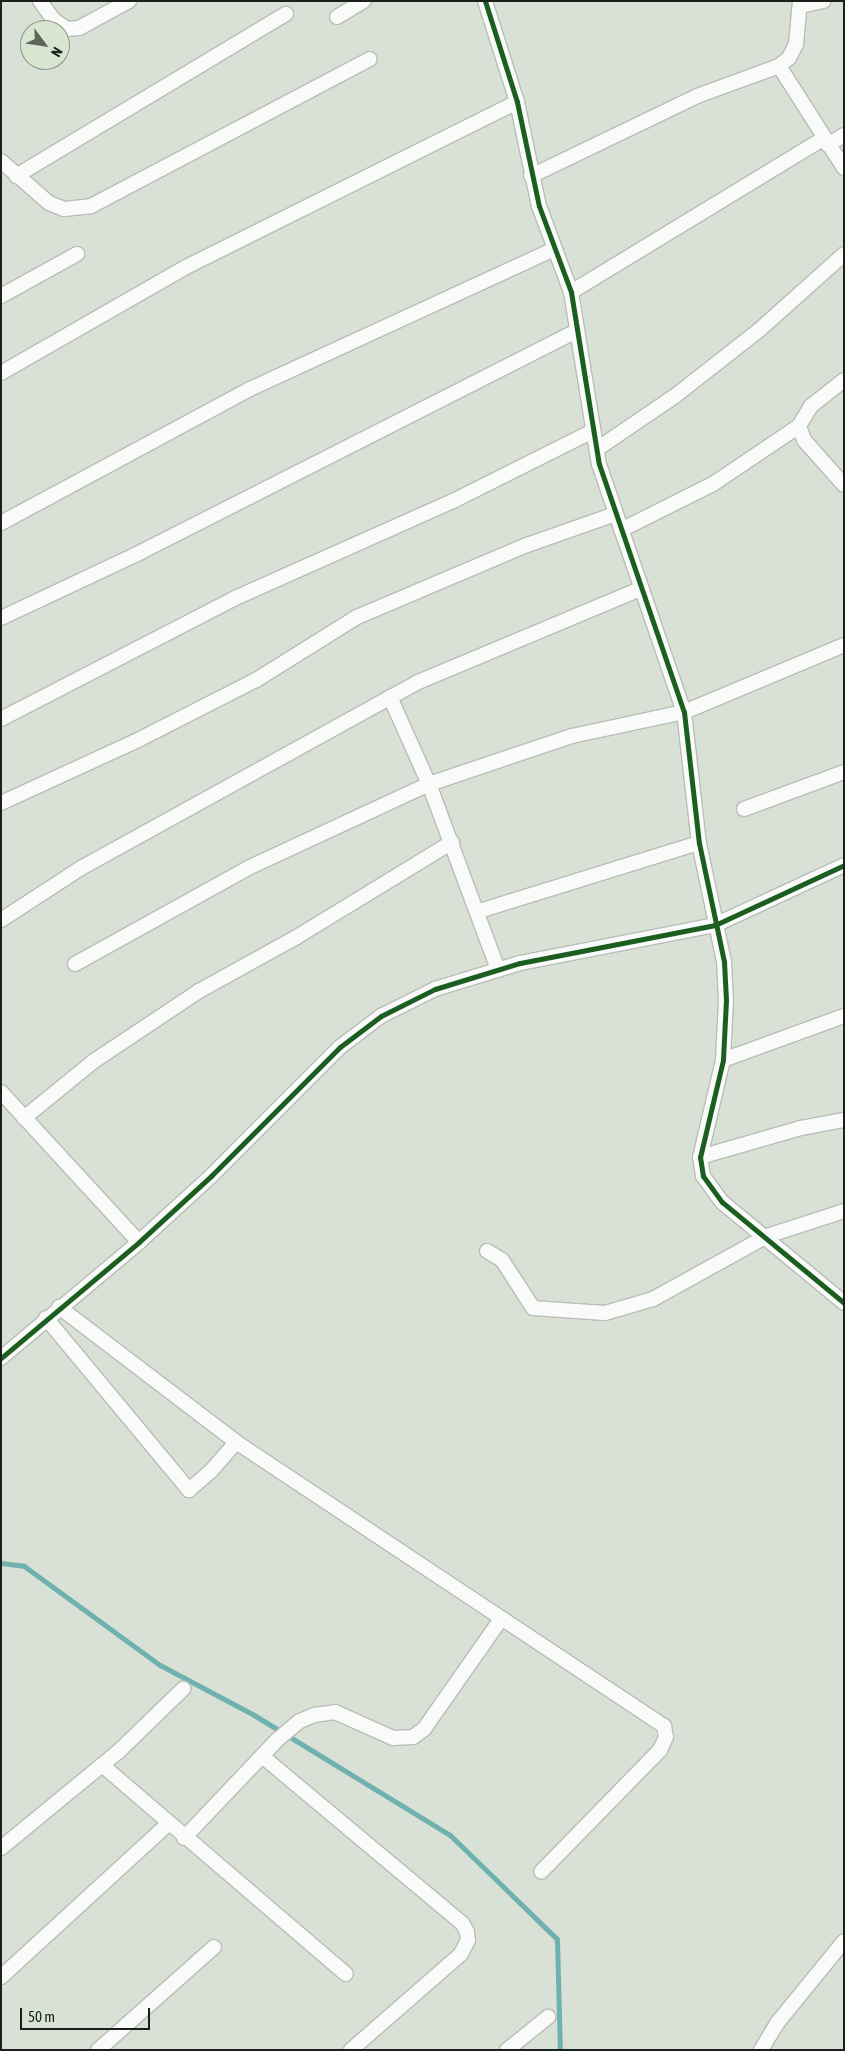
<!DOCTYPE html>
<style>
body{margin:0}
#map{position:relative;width:845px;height:2051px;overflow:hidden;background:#d9e1d6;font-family:"Asap Condensed",sans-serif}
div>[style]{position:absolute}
.stream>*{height:5px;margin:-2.5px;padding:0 2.5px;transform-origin:2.5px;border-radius:2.5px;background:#6eb1ae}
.roads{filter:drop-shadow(1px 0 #b8beb5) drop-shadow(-1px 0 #b8beb5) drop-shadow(0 1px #b8beb5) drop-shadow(0 -1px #b8beb5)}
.street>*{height:14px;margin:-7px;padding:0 7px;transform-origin:7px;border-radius:7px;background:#f9faf9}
.cycleway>*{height:5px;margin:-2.5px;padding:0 2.5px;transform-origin:2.5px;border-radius:2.5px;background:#1b5e20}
span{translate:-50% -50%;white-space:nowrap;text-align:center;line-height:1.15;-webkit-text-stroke:4px #d8e6d1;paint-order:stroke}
.frame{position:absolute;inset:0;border:2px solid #1b2018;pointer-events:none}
.north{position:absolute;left:20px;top:20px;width:50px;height:50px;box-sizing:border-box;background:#d8e6d1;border:1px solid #8c9787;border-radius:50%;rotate:121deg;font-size:14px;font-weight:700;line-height:20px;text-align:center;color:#1b2018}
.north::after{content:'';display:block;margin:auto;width:18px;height:22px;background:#5e645a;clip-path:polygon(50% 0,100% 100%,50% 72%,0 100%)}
.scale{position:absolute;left:20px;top:2008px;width:130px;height:22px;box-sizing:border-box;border:2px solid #1b2018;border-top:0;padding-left:6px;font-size:15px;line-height:18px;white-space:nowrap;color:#1b2018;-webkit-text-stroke:4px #d8e6d1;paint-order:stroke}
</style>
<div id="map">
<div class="stream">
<i style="left:1px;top:1563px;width:23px;rotate:7deg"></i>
<i style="left:24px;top:1566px;width:168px;rotate:36.1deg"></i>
<i style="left:160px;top:1665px;width:106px;rotate:28deg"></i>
<i style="left:254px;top:1715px;width:230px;rotate:31.5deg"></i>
<i style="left:450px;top:1835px;width:149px;rotate:44.2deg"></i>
<i style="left:557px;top:1939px;width:111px;rotate:88.5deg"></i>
</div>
<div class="roads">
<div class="street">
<i style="left:40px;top:1px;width:24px;rotate:54deg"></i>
<i style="left:54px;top:20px;width:16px;rotate:35deg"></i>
<i style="left:67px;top:29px;width:12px;rotate:-5deg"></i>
<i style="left:79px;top:28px;width:57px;rotate:-28.4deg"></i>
<i style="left:485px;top:1px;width:106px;rotate:72.4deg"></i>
<i style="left:517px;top:102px;width:106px;rotate:78.1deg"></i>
<i style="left:539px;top:206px;width:92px;rotate:69.6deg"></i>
<i style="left:571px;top:292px;width:174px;rotate:80.8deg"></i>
<i style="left:599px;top:464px;width:262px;rotate:71.1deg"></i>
<i style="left:684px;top:712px;width:132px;rotate:83.5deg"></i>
<i style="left:699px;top:843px;width:122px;rotate:78.1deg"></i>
<i style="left:724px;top:962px;width:38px;rotate:87deg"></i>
<i style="left:726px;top:1000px;width:60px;rotate:92.9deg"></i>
<i style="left:723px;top:1060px;width:100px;rotate:103.3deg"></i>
<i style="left:700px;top:1157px;width:19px;rotate:81deg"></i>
<i style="left:703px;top:1176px;width:32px;rotate:54deg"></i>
<i style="left:722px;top:1202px;width:158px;rotate:39.6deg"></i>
<i style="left:800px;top:6px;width:24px;rotate:-12deg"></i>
<i style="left:337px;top:17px;width:31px;rotate:-31deg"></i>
<i style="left:779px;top:66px;width:121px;rotate:57.5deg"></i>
<i style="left:828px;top:145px;width:19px;rotate:-32deg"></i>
<i style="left:1px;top:161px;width:64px;rotate:41.2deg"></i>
<i style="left:49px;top:203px;width:16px;rotate:22deg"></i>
<i style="left:64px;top:209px;width:27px;rotate:-6deg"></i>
<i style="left:91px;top:206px;width:315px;rotate:-27.8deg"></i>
<i style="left:16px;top:176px;width:315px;rotate:-31deg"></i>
<i style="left:531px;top:176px;width:184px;rotate:-25.7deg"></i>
<i style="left:697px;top:96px;width:87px;rotate:-20.1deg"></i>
<i style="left:779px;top:66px;width:13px;rotate:-39deg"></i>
<i style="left:789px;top:58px;width:16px;rotate:-63deg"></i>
<i style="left:796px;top:44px;width:43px;rotate:-84.7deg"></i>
<i style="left:571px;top:292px;width:296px;rotate:-31.3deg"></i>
<i style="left:1px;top:296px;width:87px;rotate:-28.9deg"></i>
<i style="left:1px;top:373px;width:213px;rotate:-29.8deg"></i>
<i style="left:186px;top:267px;width:370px;rotate:-26.5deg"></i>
<i style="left:844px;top:380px;width:42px;rotate:141.8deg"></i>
<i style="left:811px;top:406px;width:23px;rotate:121deg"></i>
<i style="left:799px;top:426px;width:15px;rotate:70deg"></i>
<i style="left:804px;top:440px;width:60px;rotate:48.4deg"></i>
<i style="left:597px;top:449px;width:94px;rotate:-34.2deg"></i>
<i style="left:675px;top:396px;width:105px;rotate:-38.1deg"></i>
<i style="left:758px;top:331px;width:115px;rotate:-41.8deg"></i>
<i style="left:1px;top:523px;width:283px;rotate:-28.3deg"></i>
<i style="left:250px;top:389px;width:335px;rotate:-24.7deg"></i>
<i style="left:621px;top:530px;width:103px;rotate:-26.6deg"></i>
<i style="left:713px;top:484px;width:104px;rotate:-34deg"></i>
<i style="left:1px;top:618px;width:153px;rotate:-25.2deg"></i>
<i style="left:139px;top:553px;width:491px;rotate:-26.9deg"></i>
<i style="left:390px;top:697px;width:95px;rotate:65.9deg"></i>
<i style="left:429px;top:784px;width:198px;rotate:69.6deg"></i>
<i style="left:1px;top:719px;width:261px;rotate:-27.3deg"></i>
<i style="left:233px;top:599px;width:241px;rotate:-24deg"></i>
<i style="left:453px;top:501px;width:157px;rotate:-26.6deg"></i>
<i style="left:1px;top:803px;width:153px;rotate:-24.7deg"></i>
<i style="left:140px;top:739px;width:130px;rotate:-27deg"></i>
<i style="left:256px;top:680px;width:119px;rotate:-32deg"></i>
<i style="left:357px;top:617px;width:185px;rotate:-23deg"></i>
<i style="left:527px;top:545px;width:93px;rotate:-19.4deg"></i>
<i style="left:744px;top:809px;width:107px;rotate:-20.3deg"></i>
<i style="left:479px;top:911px;width:230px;rotate:-17.2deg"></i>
<i style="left:1px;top:920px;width:95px;rotate:-33deg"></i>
<i style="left:81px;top:868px;width:385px;rotate:-28.9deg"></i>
<i style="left:418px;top:682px;width:241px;rotate:-22.7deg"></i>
<i style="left:75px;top:964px;width:198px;rotate:-29deg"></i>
<i style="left:248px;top:868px;width:200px;rotate:-24.9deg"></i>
<i style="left:429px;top:784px;width:151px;rotate:-18.6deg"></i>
<i style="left:572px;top:736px;width:115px;rotate:-12.1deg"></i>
<i style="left:684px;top:712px;width:173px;rotate:-22.7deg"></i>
<i style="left:723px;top:1060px;width:129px;rotate:-20deg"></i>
<i style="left:1px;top:1092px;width:204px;rotate:47.4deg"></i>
<i style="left:24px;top:1118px;width:90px;rotate:-39.2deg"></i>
<i style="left:94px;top:1061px;width:126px;rotate:-33.7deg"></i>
<i style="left:199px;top:991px;width:110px;rotate:-28.9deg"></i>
<i style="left:295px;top:938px;width:184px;rotate:-31.4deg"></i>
<i style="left:700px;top:1157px;width:105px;rotate:-16deg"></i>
<i style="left:801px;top:1128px;width:44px;rotate:-10.5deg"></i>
<i style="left:487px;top:1251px;width:17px;rotate:31deg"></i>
<i style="left:502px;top:1260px;width:57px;rotate:57.1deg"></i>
<i style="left:533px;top:1308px;width:72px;rotate:4deg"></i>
<i style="left:605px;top:1313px;width:50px;rotate:-16.3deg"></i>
<i style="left:653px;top:1299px;width:130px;rotate:-28.9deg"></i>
<i style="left:767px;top:1236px;width:81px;rotate:-18deg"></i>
<i style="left:59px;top:1307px;width:223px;rotate:37.3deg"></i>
<i style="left:236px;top:1442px;width:514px;rotate:33.57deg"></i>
<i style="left:664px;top:1726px;width:11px;rotate:80deg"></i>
<i style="left:666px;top:1737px;width:14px;rotate:115deg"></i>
<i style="left:660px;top:1750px;width:170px;rotate:134.3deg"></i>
<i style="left:46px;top:1318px;width:224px;rotate:50.3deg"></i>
<i style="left:189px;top:1490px;width:29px;rotate:-41deg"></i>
<i style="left:211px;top:1471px;width:38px;rotate:-49deg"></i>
<i style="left:1px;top:1358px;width:180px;rotate:-40deg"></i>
<i style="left:139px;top:1242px;width:98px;rotate:-42.5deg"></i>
<i style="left:211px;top:1176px;width:182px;rotate:-45deg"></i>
<i style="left:340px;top:1047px;width:51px;rotate:-37.1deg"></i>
<i style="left:381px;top:1016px;width:60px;rotate:-26.6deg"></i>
<i style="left:435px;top:989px;width:89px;rotate:-17deg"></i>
<i style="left:520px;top:963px;width:199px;rotate:-11deg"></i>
<i style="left:715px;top:925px;width:142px;rotate:-24.9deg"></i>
<i style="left:262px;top:1756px;width:261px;rotate:39.9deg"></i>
<i style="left:462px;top:1923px;width:10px;rotate:61deg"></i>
<i style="left:467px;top:1932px;width:8px;rotate:83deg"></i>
<i style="left:468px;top:1940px;width:16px;rotate:117deg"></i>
<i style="left:461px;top:1954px;width:146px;rotate:138.9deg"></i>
<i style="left:102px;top:1765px;width:321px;rotate:40.6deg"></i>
<i style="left:184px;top:1838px;width:135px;rotate:-46.5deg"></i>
<i style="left:277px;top:1740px;width:30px;rotate:-40deg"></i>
<i style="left:300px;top:1721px;width:15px;rotate:-23deg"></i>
<i style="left:314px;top:1715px;width:21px;rotate:-8deg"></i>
<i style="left:335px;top:1712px;width:64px;rotate:24.1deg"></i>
<i style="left:393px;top:1738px;width:20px;rotate:-3deg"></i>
<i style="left:413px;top:1737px;width:14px;rotate:-36deg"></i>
<i style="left:424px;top:1729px;width:134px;rotate:-55deg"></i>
<i style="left:1px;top:1848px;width:151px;rotate:-39.4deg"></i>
<i style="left:118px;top:1752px;width:91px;rotate:-44.1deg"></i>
<i style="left:1px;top:1977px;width:226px;rotate:-42.5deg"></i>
<i style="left:98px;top:2050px;width:155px;rotate:-41.6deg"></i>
<i style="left:507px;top:2050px;width:53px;rotate:-38.8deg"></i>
<i style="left:761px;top:2050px;width:33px;rotate:-59deg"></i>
<i style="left:778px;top:2022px;width:104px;rotate:-50.8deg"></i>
</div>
</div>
<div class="cycleway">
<i style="left:485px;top:1px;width:106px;rotate:72.4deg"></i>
<i style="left:517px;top:102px;width:106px;rotate:78.1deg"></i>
<i style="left:539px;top:206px;width:92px;rotate:69.6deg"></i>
<i style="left:571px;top:292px;width:174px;rotate:80.8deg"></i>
<i style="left:599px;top:464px;width:262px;rotate:71.1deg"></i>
<i style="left:684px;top:712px;width:132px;rotate:83.5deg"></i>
<i style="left:699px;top:843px;width:122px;rotate:78.1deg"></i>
<i style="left:724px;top:962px;width:38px;rotate:87deg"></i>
<i style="left:726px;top:1000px;width:60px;rotate:92.9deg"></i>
<i style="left:723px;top:1060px;width:100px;rotate:103.3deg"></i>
<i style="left:700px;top:1157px;width:19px;rotate:81deg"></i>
<i style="left:703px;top:1176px;width:32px;rotate:54deg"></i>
<i style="left:722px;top:1202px;width:158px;rotate:39.6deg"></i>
<i style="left:1px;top:1358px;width:180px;rotate:-40deg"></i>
<i style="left:139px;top:1242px;width:98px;rotate:-42.5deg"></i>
<i style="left:211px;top:1176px;width:182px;rotate:-45deg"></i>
<i style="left:340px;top:1047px;width:51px;rotate:-37.1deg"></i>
<i style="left:381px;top:1016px;width:60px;rotate:-26.6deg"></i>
<i style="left:435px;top:989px;width:89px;rotate:-17deg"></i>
<i style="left:520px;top:963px;width:199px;rotate:-11deg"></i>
<i style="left:715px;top:925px;width:142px;rotate:-24.9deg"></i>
</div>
<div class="frame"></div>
<div class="north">N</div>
<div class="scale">50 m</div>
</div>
